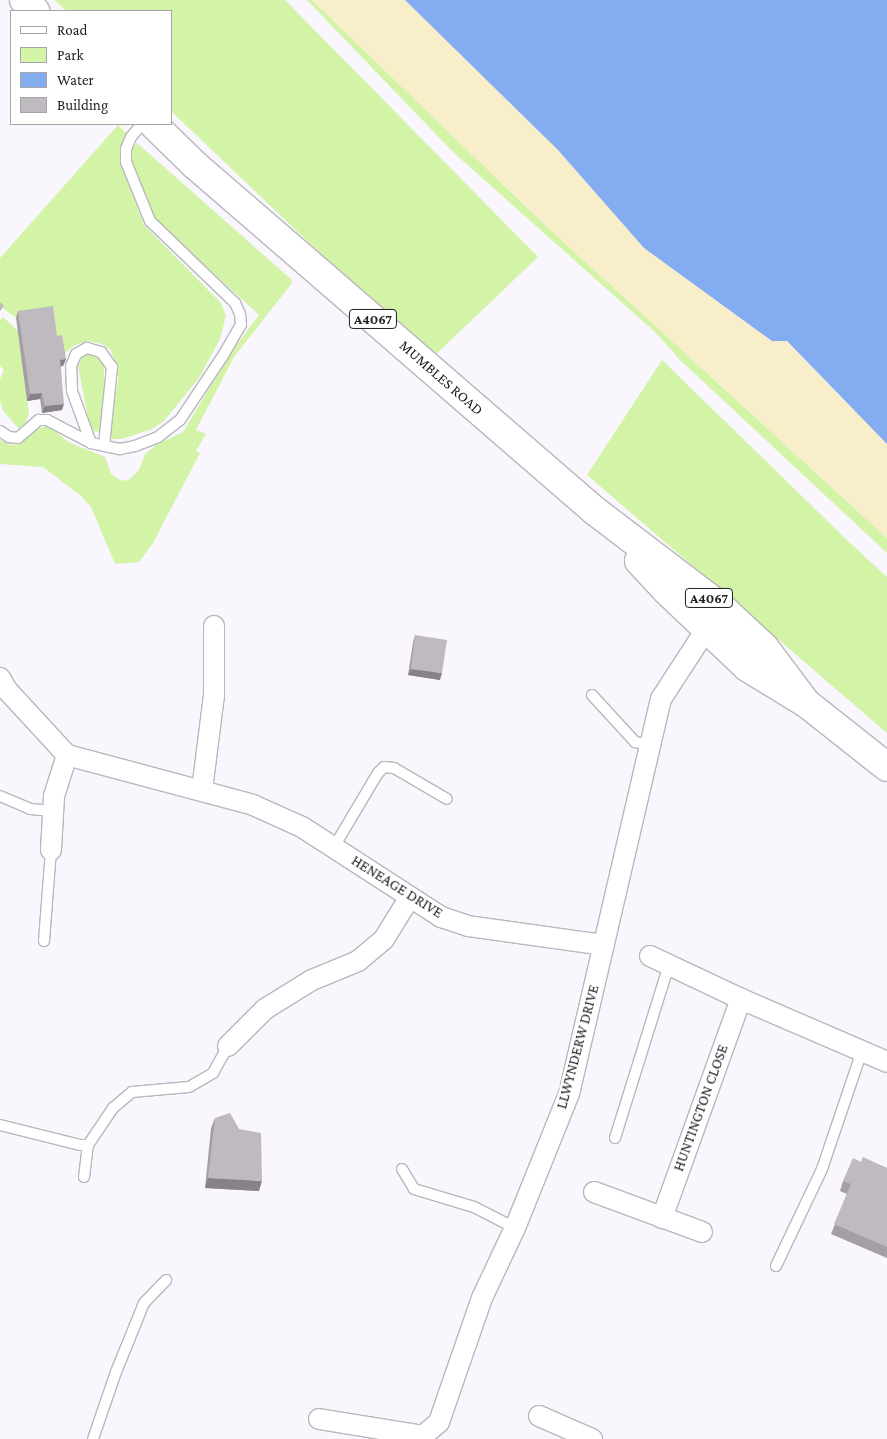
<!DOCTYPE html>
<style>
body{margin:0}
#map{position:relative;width:887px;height:1439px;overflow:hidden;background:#f9f6fe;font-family:"Crimson Pro",serif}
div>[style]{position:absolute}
.green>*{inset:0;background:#d3f3a7}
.sand>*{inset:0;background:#f8eec9}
.water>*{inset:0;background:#84acf1}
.roads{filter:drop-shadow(1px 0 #b9b7be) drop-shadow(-1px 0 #b9b7be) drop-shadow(0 1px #b9b7be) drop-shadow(0 -1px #b9b7be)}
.lane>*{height:10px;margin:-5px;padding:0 5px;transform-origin:5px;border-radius:5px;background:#fff}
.street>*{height:20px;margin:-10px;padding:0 10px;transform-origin:10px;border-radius:10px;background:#fff}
.primary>*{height:28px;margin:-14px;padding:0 14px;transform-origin:14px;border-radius:14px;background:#fff}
.wall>*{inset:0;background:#a49fa5}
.shaded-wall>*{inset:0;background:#868286}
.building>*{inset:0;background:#bfb9c0}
span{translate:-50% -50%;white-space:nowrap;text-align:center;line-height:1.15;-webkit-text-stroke:4.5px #fff;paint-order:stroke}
.shield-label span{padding:1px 4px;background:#fff;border:1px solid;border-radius:4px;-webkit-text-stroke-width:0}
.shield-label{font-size:14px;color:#1f1e21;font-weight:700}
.street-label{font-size:15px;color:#1f1e21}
.legend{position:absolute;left:10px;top:10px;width:162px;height:115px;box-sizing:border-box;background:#fff;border:1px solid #a5a5a6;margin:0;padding:6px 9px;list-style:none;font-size:15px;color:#1f1e21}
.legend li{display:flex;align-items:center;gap:10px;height:25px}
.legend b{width:25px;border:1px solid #a5a5a6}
</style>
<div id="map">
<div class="green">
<i style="clip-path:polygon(55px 0,285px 0,538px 257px,431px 359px,171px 111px,171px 11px,66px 11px)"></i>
<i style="clip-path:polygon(307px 0,312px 0,543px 223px,887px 538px,887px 553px,680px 360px,655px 332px,453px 152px)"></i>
<i style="clip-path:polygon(118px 125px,127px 134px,120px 154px,120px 162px,144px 225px,221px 303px,226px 316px,220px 339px,199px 378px,164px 421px,152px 429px,122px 439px,107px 439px,118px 381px,118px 368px,110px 349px,102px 344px,88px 341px,73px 346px,62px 356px,55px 342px,51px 313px,16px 318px,0 306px,0 258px)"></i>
<i style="clip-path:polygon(137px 143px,292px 280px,292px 283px,234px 357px,196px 430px,206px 434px,196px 451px,200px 453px,153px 543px,139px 562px,115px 564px,91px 507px,81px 496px,43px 467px,0 464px,0 440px,11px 445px,19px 444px,31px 432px,48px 425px,68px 442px,105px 457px,111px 474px,117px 478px,122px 481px,130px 479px,139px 470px,145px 454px,156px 445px,183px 432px,230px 354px,259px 315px,154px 219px,131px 162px,132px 149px)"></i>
<i style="clip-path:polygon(3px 317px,18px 331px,29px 413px,22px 432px,3px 411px,0 400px,0 379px,4px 370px,0 366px,0 320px)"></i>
<i style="clip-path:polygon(88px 354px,98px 358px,104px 366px,104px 428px,100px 432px,94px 431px,89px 422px,78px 366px,83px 356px)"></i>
<i style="clip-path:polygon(662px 360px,849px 542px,887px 577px,887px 733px,587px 475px)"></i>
</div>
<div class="sand">
<i style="clip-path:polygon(312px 0,405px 0,558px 150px,644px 248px,772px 341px,786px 341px,887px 444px,887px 538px,543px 223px)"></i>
</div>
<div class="water">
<i style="clip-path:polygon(405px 0,887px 0,887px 444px,787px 341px,772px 341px,644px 248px,558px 150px)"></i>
</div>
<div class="roads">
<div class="lane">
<i style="left:0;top:431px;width:11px;rotate:34deg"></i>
<i style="left:9px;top:437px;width:9px;rotate:6deg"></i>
<i style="left:18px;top:438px;width:28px;rotate:-41deg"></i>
<i style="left:39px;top:420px;width:8px"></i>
<i style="left:47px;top:420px;width:50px;rotate:27.6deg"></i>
<i style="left:91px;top:443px;width:30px;rotate:12deg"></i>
<i style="left:120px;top:449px;width:15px;rotate:-11deg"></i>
<i style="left:135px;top:446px;width:25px;rotate:-21deg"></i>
<i style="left:158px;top:437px;width:28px;rotate:-38deg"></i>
<i style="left:180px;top:420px;width:79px;rotate:-56.3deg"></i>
<i style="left:224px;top:354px;width:34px;rotate:-60deg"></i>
<i style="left:241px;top:325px;width:11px;rotate:-95deg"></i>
<i style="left:240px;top:314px;width:12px;rotate:-114deg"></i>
<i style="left:235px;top:303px;width:118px;rotate:-136deg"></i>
<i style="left:150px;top:221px;width:64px;rotate:-112.1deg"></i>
<i style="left:126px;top:162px;width:13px;rotate:-90deg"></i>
<i style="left:126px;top:149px;width:13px;rotate:-67deg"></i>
<i style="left:131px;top:137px;width:17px;rotate:-50deg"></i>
<i style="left:91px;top:443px;width:55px;rotate:-110.1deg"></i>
<i style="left:72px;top:391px;width:25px;rotate:-92deg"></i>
<i style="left:71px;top:366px;width:13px;rotate:-67deg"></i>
<i style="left:76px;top:354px;width:13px;rotate:-29deg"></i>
<i style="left:87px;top:348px;width:15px;rotate:16deg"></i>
<i style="left:101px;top:352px;width:19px;rotate:54deg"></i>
<i style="left:112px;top:367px;width:79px;rotate:95.8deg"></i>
<i style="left:592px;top:695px;width:64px;rotate:47.5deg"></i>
<i style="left:635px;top:742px;width:15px;rotate:11deg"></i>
<i style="left:0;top:796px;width:33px;rotate:23deg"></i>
<i style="left:30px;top:809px;width:23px;rotate:5deg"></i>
<i style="left:334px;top:847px;width:86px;rotate:-59.3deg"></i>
<i style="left:378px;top:773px;width:8px;rotate:-45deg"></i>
<i style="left:384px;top:767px;width:10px;rotate:6deg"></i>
<i style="left:394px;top:768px;width:61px;rotate:30.3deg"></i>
<i style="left:44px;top:941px;width:91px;rotate:-85.6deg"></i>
<i style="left:0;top:1125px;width:82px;rotate:14deg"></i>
<i style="left:80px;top:1145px;width:8px"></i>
<i style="left:88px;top:1145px;width:45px;rotate:-56deg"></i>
<i style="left:113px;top:1108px;width:25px;rotate:-40deg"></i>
<i style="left:132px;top:1092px;width:57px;rotate:-5deg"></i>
<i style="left:189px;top:1087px;width:28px;rotate:-30deg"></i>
<i style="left:213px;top:1073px;width:31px;rotate:-61deg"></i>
<i style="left:615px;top:1138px;width:181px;rotate:-72.7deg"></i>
<i style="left:402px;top:1169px;width:23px;rotate:59deg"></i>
<i style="left:414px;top:1189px;width:63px;rotate:16.7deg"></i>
<i style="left:474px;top:1207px;width:46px;rotate:27.1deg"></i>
<i style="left:84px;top:1177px;width:32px;rotate:-83deg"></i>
<i style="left:776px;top:1266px;width:107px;rotate:-64.6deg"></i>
<i style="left:822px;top:1169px;width:125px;rotate:-71.3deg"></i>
<i style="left:93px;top:1439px;width:71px;rotate:-71.1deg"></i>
<i style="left:116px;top:1372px;width:74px;rotate:-67.9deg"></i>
<i style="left:144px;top:1303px;width:32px;rotate:-46deg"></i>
</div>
<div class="street">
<i style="left:0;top:678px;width:14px;rotate:60deg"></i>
<i style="left:7px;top:690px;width:88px;rotate:47.3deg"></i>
<i style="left:67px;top:755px;width:193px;rotate:15deg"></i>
<i style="left:253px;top:805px;width:54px;rotate:24.2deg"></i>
<i style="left:302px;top:827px;width:166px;rotate:32.9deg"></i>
<i style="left:441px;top:917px;width:28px;rotate:18deg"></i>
<i style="left:468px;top:926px;width:137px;rotate:8deg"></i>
<i style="left:202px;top:790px;width:96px;rotate:-82.8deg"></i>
<i style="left:214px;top:695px;width:69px;rotate:-90deg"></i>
<i style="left:51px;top:850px;width:54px;rotate:-86.8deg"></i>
<i style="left:54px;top:796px;width:43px;rotate:-72.4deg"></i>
<i style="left:650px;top:956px;width:101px;rotate:25.3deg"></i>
<i style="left:741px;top:999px;width:159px;rotate:23.3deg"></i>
<i style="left:228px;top:1046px;width:52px;rotate:-45deg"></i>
<i style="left:265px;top:1009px;width:55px;rotate:-31.7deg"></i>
<i style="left:312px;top:980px;width:50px;rotate:-22.4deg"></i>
<i style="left:358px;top:961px;width:34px;rotate:-40deg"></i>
<i style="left:384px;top:939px;width:49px;rotate:-58.2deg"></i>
<i style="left:594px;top:1192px;width:115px;rotate:20.3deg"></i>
<i style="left:662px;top:1218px;width:233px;rotate:-70.2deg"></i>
<i style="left:539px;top:1416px;width:58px;rotate:23.5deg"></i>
<i style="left:319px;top:1419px;width:105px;rotate:9.3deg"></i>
<i style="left:423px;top:1436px;width:21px;rotate:-41deg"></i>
<i style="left:439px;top:1422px;width:131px;rotate:-70.9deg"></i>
<i style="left:482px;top:1298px;width:77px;rotate:-64.8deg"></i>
<i style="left:515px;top:1228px;width:144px;rotate:-68.1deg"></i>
<i style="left:569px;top:1094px;width:406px;rotate:-76.9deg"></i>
<i style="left:661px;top:699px;width:98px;rotate:-57.1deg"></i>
</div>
<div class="primary">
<i style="left:24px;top:0;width:16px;rotate:45deg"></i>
<i style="left:153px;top:124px;width:59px;rotate:44.3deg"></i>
<i style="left:195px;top:165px;width:529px;rotate:40.86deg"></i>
<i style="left:595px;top:511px;width:158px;rotate:37.3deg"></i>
<i style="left:721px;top:607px;width:59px;rotate:42.9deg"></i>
<i style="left:764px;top:647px;width:70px;rotate:53.1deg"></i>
<i style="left:639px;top:561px;width:40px;rotate:47deg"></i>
<i style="left:666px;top:590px;width:112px;rotate:43.5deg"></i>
<i style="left:747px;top:667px;width:69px;rotate:31.4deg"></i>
<i style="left:806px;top:703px;width:103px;rotate:38.3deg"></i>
</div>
</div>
<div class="wall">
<i style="clip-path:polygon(18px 311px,57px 336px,66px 359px,63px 366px,61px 366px,62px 410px,42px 413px,40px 399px,27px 401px,16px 318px)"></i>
<i style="clip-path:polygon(415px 635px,440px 680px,408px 675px,413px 642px)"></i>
<i style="clip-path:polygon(215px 1118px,259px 1191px,205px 1188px,211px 1128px)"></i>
<i style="clip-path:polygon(861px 1162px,887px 1168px,887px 1258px,831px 1234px,847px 1194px,840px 1191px,843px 1181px)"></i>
</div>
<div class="shaded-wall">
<i style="clip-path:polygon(66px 359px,63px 366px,58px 367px,60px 360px)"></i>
<i style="clip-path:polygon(42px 393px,40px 399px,27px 401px,30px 394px)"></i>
<i style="clip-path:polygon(64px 404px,62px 410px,42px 413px,45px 406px)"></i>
<i style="clip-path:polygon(411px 669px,442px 673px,440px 680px,408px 675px)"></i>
<i style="clip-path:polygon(208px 1178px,262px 1181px,259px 1191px,205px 1188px)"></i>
</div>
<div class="building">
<i style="clip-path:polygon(0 302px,4px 306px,0 311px)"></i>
<i style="clip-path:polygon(53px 306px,57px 336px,62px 335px,66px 359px,60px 360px,64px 404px,45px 406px,42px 393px,30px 394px,18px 311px)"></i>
<i style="clip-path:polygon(415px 635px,447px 640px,442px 673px,411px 669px)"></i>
<i style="clip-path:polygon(230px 1113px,239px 1129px,261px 1133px,262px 1181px,208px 1178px,215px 1118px)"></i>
<i style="clip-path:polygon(863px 1157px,887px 1168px,887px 1247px,834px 1224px,851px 1184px,843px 1181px,853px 1158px,861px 1162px)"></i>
</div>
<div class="shield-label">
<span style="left:373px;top:319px">A4067</span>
<span style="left:709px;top:598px">A4067</span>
</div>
<div class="street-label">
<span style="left:441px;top:378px;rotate:41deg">MUMBLES ROAD</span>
<span style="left:397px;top:887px;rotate:32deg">HENEAGE DRIVE</span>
<span style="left:578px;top:1047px;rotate:-75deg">LLWYNDERW DRIVE</span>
<span style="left:701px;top:1108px;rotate:-70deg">HUNTINGTON CLOSE</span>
</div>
<ul class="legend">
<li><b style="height:6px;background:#fff"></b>Road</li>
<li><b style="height:14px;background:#d3f3a7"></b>Park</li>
<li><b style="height:14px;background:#84acf1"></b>Water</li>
<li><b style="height:14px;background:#bfb9c0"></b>Building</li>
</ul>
</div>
